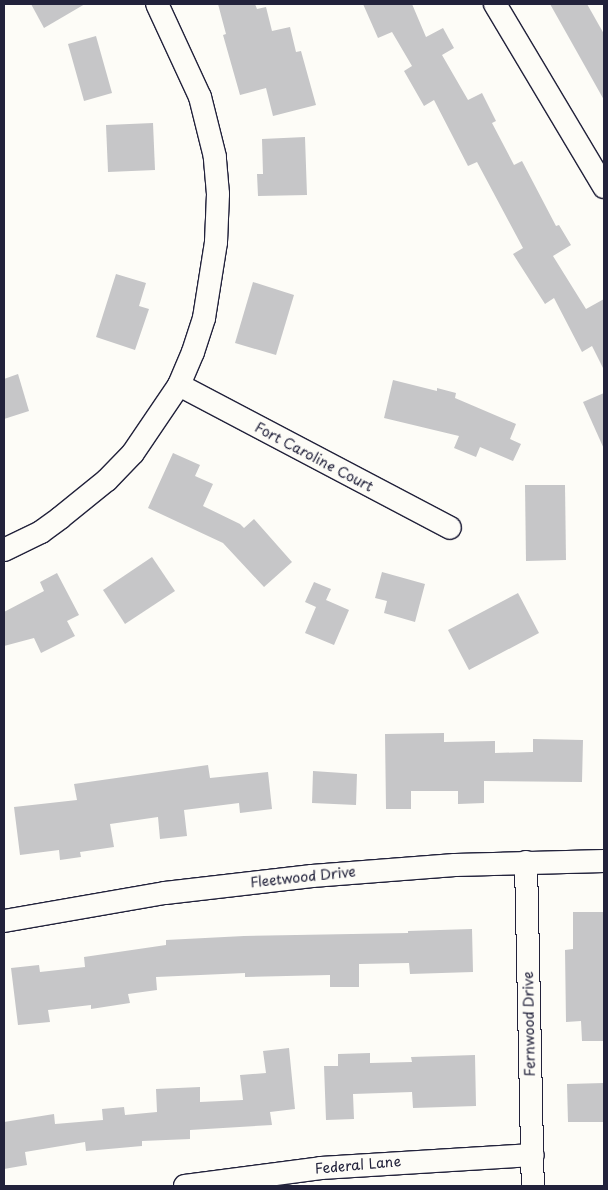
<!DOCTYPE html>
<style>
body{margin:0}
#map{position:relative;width:608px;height:1190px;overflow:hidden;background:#fdfcf7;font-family:"Playpen Sans",sans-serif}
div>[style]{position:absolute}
.building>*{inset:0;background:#c6c6c8}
.roads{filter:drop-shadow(1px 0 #22223b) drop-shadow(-1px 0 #22223b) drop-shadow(0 1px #22223b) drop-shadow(0 -1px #22223b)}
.minor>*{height:22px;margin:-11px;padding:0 11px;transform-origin:11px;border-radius:11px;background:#fdfcf7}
span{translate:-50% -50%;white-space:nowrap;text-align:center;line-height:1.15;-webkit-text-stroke:4px #fdfcf7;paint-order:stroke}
.street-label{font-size:14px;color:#22223b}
.frame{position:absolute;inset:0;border:5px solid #22223b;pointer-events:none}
</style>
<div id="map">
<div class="building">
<i style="clip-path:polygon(31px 4px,85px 4px,44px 28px)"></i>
<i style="clip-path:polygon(218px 4px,255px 4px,257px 9px,266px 7px,272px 31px,290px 27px,296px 52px,301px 51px,316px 105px,273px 116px,266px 88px,240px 95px,223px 35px,226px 34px)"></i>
<i style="clip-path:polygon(363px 4px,412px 4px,426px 37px,443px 28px,454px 48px,442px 55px,468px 100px,482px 93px,496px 121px,492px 123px,514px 165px,522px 161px,556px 226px,559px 225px,571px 245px,553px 256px,586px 309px,604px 299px,604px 370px,592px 346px,582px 352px,554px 298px,545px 304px,513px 254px,523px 248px,477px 162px,468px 166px,434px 100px,424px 106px,404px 71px,412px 66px,392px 32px,378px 38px)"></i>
<i style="clip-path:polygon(550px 4px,587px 4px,604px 34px,604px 100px)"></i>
<i style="clip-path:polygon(96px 36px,112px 93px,84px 101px,68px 44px)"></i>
<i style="clip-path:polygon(153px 123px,155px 170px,108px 172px,106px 125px)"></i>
<i style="clip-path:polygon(305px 137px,307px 195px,258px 196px,257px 174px,263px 174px,262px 139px)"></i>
<i style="clip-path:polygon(116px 274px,146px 283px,139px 306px,149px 309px,135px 350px,96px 337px)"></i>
<i style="clip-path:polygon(253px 282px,294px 295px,276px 355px,235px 343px)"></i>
<i style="clip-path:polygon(18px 374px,29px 411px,4px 419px,4px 379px)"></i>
<i style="clip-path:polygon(393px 380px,437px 391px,437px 388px,456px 393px,455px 398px,516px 424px,510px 439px,521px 444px,513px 461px,480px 447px,476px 457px,454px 448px,459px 436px,384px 418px)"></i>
<i style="clip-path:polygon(604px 393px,604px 449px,583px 402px)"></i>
<i style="clip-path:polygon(173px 453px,200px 465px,195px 476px,213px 484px,203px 506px,240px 524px,244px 528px,254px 519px,292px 562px,264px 587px,223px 543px,148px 508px)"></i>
<i style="clip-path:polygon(525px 485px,565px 485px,566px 560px,526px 561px)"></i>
<i style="clip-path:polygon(152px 557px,175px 591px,125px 624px,103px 590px)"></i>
<i style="clip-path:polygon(382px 572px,425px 584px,415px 622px,384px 613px,387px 601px,375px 598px)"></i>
<i style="clip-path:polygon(57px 573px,79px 615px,67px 621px,75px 636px,41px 653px,34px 638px,4px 646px,4px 612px,44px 591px,40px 582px)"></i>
<i style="clip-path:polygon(314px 582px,331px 589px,326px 600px,349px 610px,334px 645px,305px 633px,316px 607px,305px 602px)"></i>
<i style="clip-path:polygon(518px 593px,539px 633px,469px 670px,448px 630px)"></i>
<i style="clip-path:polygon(444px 733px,444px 742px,495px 741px,495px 753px,533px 752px,533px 739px,583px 740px,582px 782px,484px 781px,484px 803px,458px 804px,458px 791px,411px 791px,411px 809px,386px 809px,385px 734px)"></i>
<i style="clip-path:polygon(208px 765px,210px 778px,268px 772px,272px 809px,240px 813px,239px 803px,184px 810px,187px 836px,160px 839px,158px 817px,110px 824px,114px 847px,80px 852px,81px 857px,60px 860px,59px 850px,20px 855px,14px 807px,77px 800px,74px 784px)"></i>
<i style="clip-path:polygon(313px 771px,357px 774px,356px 805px,312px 803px)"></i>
<i style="clip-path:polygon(573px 912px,604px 912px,604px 1041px,582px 1041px,581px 1021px,566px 1022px,565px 950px,573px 949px)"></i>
<i style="clip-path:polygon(472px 929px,473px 972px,410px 974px,409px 963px,359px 964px,359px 987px,330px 987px,330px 975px,245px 977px,245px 973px,156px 977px,157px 990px,128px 994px,130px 1003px,91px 1009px,91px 1005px,48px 1010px,50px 1022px,18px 1025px,11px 968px,39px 965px,40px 972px,85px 967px,84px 957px,166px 945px,166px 940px,244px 936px,408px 933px,408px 931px)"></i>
<i style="clip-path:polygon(289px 1048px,295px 1109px,270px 1112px,272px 1125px,190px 1130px,190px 1139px,142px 1141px,142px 1146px,86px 1151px,85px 1142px,25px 1152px,27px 1165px,4px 1169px,4px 1122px,54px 1114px,55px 1124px,103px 1120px,102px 1109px,124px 1107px,125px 1115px,157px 1112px,156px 1089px,200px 1087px,200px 1102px,243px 1100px,240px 1075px,266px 1073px,263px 1051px)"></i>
<i style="clip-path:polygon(370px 1053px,370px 1063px,412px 1062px,411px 1057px,475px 1055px,476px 1106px,413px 1108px,412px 1092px,353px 1094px,354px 1119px,326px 1120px,324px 1066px,338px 1066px,338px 1054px)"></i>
<i style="clip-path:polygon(604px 1083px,604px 1122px,568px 1122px,567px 1084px)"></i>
</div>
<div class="roads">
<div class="minor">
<i style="left:495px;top:4px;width:213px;rotate:59.2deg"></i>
<i style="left:179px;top:385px;width:306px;rotate:27.8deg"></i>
<i style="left:4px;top:550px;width:41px;rotate:-25.9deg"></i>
<i style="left:41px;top:532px;width:24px;rotate:-36deg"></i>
<i style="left:60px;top:518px;width:60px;rotate:-39deg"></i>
<i style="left:107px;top:480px;width:37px;rotate:-46deg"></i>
<i style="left:133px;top:453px;width:82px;rotate:-55.9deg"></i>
<i style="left:179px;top:385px;width:36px;rotate:-67deg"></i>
<i style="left:193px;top:352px;width:36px;rotate:-72deg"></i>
<i style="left:204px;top:318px;width:77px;rotate:-81deg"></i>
<i style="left:216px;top:242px;width:48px;rotate:-87.6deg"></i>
<i style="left:218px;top:194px;width:37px;rotate:-95deg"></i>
<i style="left:215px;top:157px;width:62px;rotate:-104deg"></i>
<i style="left:200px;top:97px;width:102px;rotate:-114.8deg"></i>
<i style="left:526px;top:862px;width:324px;rotate:88.8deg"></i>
<i style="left:4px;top:921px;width:163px;rotate:-9.9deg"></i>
<i style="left:165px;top:893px;width:148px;rotate:-6.6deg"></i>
<i style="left:312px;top:876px;width:143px;rotate:-4.4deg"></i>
<i style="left:455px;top:865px;width:149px;rotate:-1.5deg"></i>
<i style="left:185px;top:1186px;width:137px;rotate:-7.5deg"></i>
<i style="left:321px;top:1168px;width:212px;rotate:-3.5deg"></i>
</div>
</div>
<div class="street-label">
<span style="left:314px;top:457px;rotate:28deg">Fort Caroline Court</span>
<span style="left:303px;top:877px;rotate:-6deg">Fleetwood Drive</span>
<span style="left:529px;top:1024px;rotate:-91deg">Fernwood Drive</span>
<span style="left:358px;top:1165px;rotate:-5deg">Federal Lane</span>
</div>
<div class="frame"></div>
</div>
